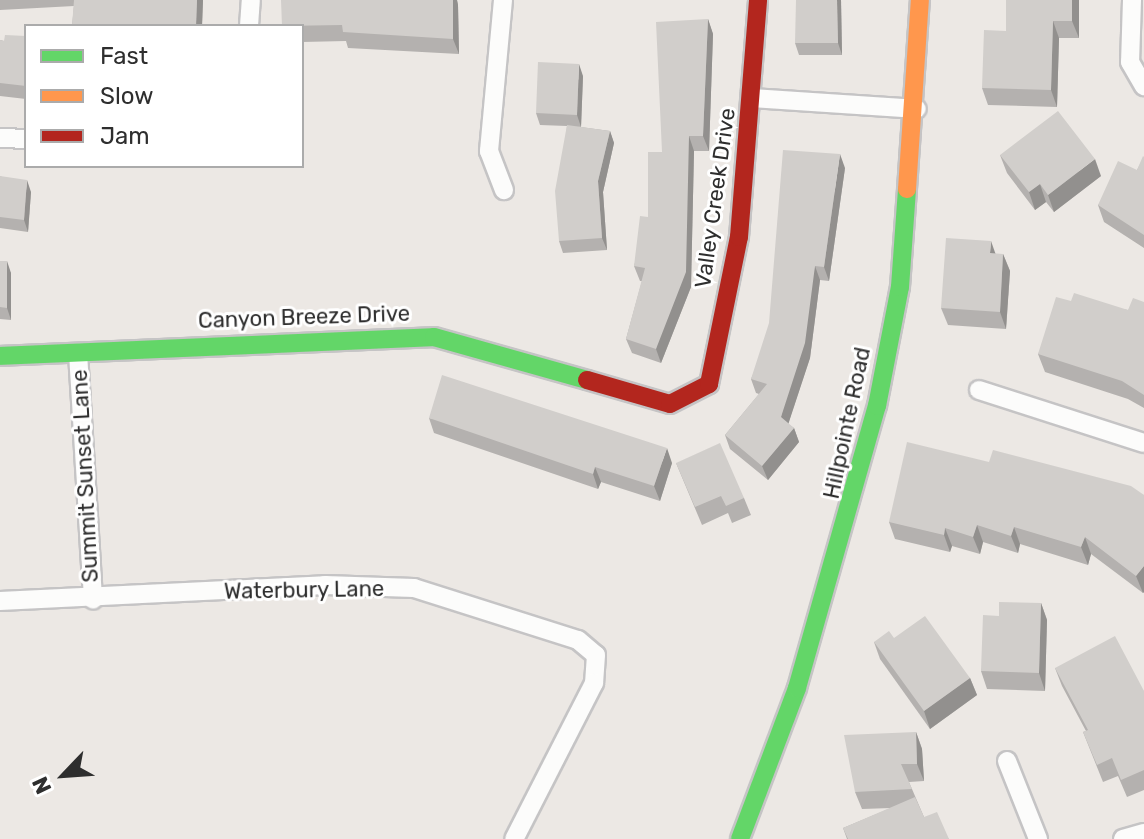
<!DOCTYPE html>
<style>
body{margin:0}
#map{position:relative;width:1144px;height:839px;overflow:hidden;background:#ece8e4;font-family:Rubik,sans-serif}
div>[style]{position:absolute}
.roads{filter:drop-shadow(2px 0 #c5c4c5) drop-shadow(-2px 0 #c5c4c5) drop-shadow(0 2px #c5c4c5) drop-shadow(0 -2px #c5c4c5)}
.street>*{height:18px;margin:-9px;padding:0 9px;transform-origin:9px;border-radius:9px;background:#fcfcfb}
.fast>*{height:18px;margin:-9px;padding:0 9px;transform-origin:9px;border-radius:9px;background:#63d668}
.slow>*{height:18px;margin:-9px;padding:0 9px;transform-origin:9px;border-radius:9px;background:#ff974d}
.jam>*{height:18px;margin:-9px;padding:0 9px;transform-origin:9px;border-radius:9px;background:#b3261e}
.wall>*{inset:0;background:#b4b1af}
.shaded-wall>*{inset:0;background:#92908e}
.building>*{inset:0;background:#d1cecb}
span{translate:-50% -50%;white-space:nowrap;text-align:center;line-height:1.15;-webkit-text-stroke:6px #fff;paint-order:stroke}
.street-label{font-size:22px;color:#2e2e2e}
.legend{position:absolute;left:24px;top:24px;width:280px;height:144px;box-sizing:border-box;background:#fff;border:2px solid #ababab;margin:0;padding:10px 14px;list-style:none;font-size:24px;color:#2e2e2e}
.legend li{display:flex;align-items:center;gap:16px;height:40px}
.legend b{width:40px;border:2px solid #ababab}
.north{position:absolute;left:24px;top:735px;width:80px;height:80px;-webkit-text-stroke:6px #fff;paint-order:stroke;rotate:245deg;font-size:22px;font-weight:700;line-height:32px;text-align:center;color:#2e2e2e}
.north::after{content:'';display:block;margin:auto;width:28px;height:36px;background:#2e2e2e;clip-path:polygon(50% 0,100% 100%,50% 72%,0 100%)}
</style>
<div id="map">
<div class="roads">
<div class="street">
<i style="left:503px;top:0;width:152px;rotate:95.3deg"></i>
<i style="left:489px;top:151px;width:42px;rotate:69deg"></i>
<i style="left:1132px;top:0;width:62px;rotate:91.8deg"></i>
<i style="left:1130px;top:62px;width:28px;rotate:60deg"></i>
<i style="left:249px;top:26px;width:26px;rotate:-86deg"></i>
<i style="left:753px;top:98px;width:164px;rotate:3.8deg"></i>
<i style="left:0;top:138px;width:26px;rotate:2deg"></i>
<i style="left:78px;top:353px;width:247px;rotate:86.5deg"></i>
<i style="left:979px;top:390px;width:173px;rotate:17.8deg"></i>
<i style="left:0;top:601px;width:325px;rotate:-2.8deg"></i>
<i style="left:325px;top:585px;width:89px;rotate:1.9deg"></i>
<i style="left:414px;top:588px;width:172px;rotate:17.6deg"></i>
<i style="left:578px;top:640px;width:23px;rotate:40deg"></i>
<i style="left:596px;top:655px;width:28px;rotate:94deg"></i>
<i style="left:594px;top:683px;width:175px;rotate:117.1deg"></i>
<i style="left:1007px;top:761px;width:84px;rotate:68.3deg"></i>
<i style="left:1123px;top:839px;width:22px;rotate:-16deg"></i>
</div>
<div class="fast">
<i style="left:0;top:356px;width:434px;rotate:-2.5deg"></i>
<i style="left:434px;top:337px;width:159px;rotate:15.7deg"></i>
<i style="left:740px;top:839px;width:161px;rotate:-69.3deg"></i>
<i style="left:797px;top:688px;width:293px;rotate:-74.2deg"></i>
<i style="left:877px;top:406px;width:121px;rotate:-79.1deg"></i>
<i style="left:900px;top:287px;width:98px;rotate:-85.9deg"></i>
</div>
<div class="slow">
<i style="left:907px;top:189px;width:189px;rotate:-86.1deg"></i>
</div>
<div class="jam">
<i style="left:587px;top:380px;width:86px;rotate:16.1deg"></i>
<i style="left:670px;top:404px;width:44px;rotate:-27.1deg"></i>
<i style="left:709px;top:384px;width:150px;rotate:-78.5deg"></i>
<i style="left:739px;top:237px;width:238px;rotate:-85.4deg"></i>
</div>
</div>
<div class="wall">
<i style="clip-path:polygon(0 0,203px 0,202px 26px,72px 26px,74px 6px,0 10px)"></i>
<i style="clip-path:polygon(281px 0,457px 0,458px 5px,459px 54px,348px 48px,346px 41px,302px 42px,302px 26px)"></i>
<i style="clip-path:polygon(841px 0,842px 55px,799px 55px,795px 43px)"></i>
<i style="clip-path:polygon(1006px 0,1079px 0,1079px 38px,1059px 38px,1057px 107px,988px 105px,982px 88px,1006px 31px)"></i>
<i style="clip-path:polygon(708px 19px,713px 34px,709px 151px,694px 151px,691px 287px,661px 363px,632px 353px,626px 339px,642px 281px,640px 281px,634px 266px,648px 217px,662px 152px)"></i>
<i style="clip-path:polygon(26px 36px,26px 99px,0 96px,0 40px,4px 41px)"></i>
<i style="clip-path:polygon(583px 76px,581px 127px,573px 126px,610px 131px,614px 143px,603px 192px,607px 250px,563px 253px,559px 241px,567px 126px,540px 125px,536px 113px)"></i>
<i style="clip-path:polygon(1000px 155px,1101px 176px,1054px 212px,1046px 202px,1035px 210px,1007px 173px)"></i>
<i style="clip-path:polygon(1144px 157px,1144px 248px,1104px 222px,1098px 205px,1137px 170px)"></i>
<i style="clip-path:polygon(845px 168px,829px 281px,820px 280px,810px 358px,788px 424px,794px 428px,799px 442px,768px 480px,730px 449px,725px 435px,759px 394px,756px 393px,751px 379px)"></i>
<i style="clip-path:polygon(0 176px,31px 192px,28px 232px,0 228px)"></i>
<i style="clip-path:polygon(995px 254px,1003px 254px,1010px 271px,1006px 329px,948px 325px,941px 308px)"></i>
<i style="clip-path:polygon(0 261px,11px 273px,11px 320px,0 319px)"></i>
<i style="clip-path:polygon(1071px 301px,1128px 310px,1144px 302px,1144px 408px,1128px 399px,1045px 372px,1038px 354px)"></i>
<i style="clip-path:polygon(429px 418px,672px 463px,660px 501px,601px 482px,598px 489px,434px 433px)"></i>
<i style="clip-path:polygon(989px 462px,1144px 495px,1144px 592px,1143px 593px,1091px 554px,1088px 565px,1020px 544px,1018px 553px,983px 542px,980px 554px,952px 546px,950px 552px,895px 539px,889px 522px)"></i>
<i style="clip-path:polygon(676px 463px,744px 498px,751px 515px,732px 523px,728px 513px,702px 525px)"></i>
<i style="clip-path:polygon(1041px 603px,1047px 620px,1045px 691px,987px 689px,981px 671px,999px 616px)"></i>
<i style="clip-path:polygon(894px 638px,970px 678px,977px 695px,930px 729px,880px 659px,874px 642px)"></i>
<i style="clip-path:polygon(1055px 668px,1144px 691px,1144px 790px,1127px 797px,1118px 776px,1103px 782px,1083px 732px,1086px 731px,1062px 686px)"></i>
<i style="clip-path:polygon(916px 732px,922px 749px,924px 781px,909px 782px,924px 817px,949px 839px,847px 839px,843px 828px,891px 808px,862px 809px,855px 792px)"></i>
</div>
<div class="shaded-wall">
<i style="clip-path:polygon(197px 0,203px 0,202px 26px,196px 26px)"></i>
<i style="clip-path:polygon(453px 0,457px 0,458px 5px,459px 54px,453px 39px)"></i>
<i style="clip-path:polygon(837px 0,841px 0,842px 55px,838px 43px)"></i>
<i style="clip-path:polygon(1072px 0,1079px 0,1079px 38px,1072px 21px)"></i>
<i style="clip-path:polygon(708px 19px,713px 34px,709px 151px,703px 136px)"></i>
<i style="clip-path:polygon(1053px 21px,1059px 38px,1057px 107px,1051px 90px)"></i>
<i style="clip-path:polygon(579px 64px,583px 76px,581px 127px,577px 115px)"></i>
<i style="clip-path:polygon(610px 131px,614px 143px,603px 192px,607px 250px,602px 238px,598px 181px)"></i>
<i style="clip-path:polygon(689px 136px,694px 151px,691px 287px,661px 363px,656px 349px)"></i>
<i style="clip-path:polygon(840px 154px,845px 168px,829px 281px,824px 267px)"></i>
<i style="clip-path:polygon(1095px 159px,1101px 176px,1054px 212px,1048px 195px)"></i>
<i style="clip-path:polygon(27px 180px,31px 192px,28px 232px,24px 220px)"></i>
<i style="clip-path:polygon(1040px 184px,1046px 202px,1035px 210px,1029px 192px)"></i>
<i style="clip-path:polygon(991px 241px,997px 258px,990px 253px)"></i>
<i style="clip-path:polygon(1003px 254px,1010px 271px,1006px 329px,1000px 312px)"></i>
<i style="clip-path:polygon(7px 261px,11px 273px,11px 320px,7px 308px)"></i>
<i style="clip-path:polygon(815px 266px,820px 280px,810px 358px,786px 431px,781px 417px)"></i>
<i style="clip-path:polygon(794px 428px,799px 442px,768px 480px,762px 466px)"></i>
<i style="clip-path:polygon(667px 448px,672px 463px,660px 501px,654px 486px)"></i>
<i style="clip-path:polygon(595px 467px,601px 482px,598px 489px,593px 474px)"></i>
<i style="clip-path:polygon(977px 525px,983px 542px,980px 554px,973px 537px)"></i>
<i style="clip-path:polygon(1014px 527px,1020px 544px,1018px 553px,1011px 536px)"></i>
<i style="clip-path:polygon(945px 528px,952px 546px,950px 552px,944px 535px)"></i>
<i style="clip-path:polygon(1085px 537px,1091px 554px,1088px 565px,1081px 547px)"></i>
<i style="clip-path:polygon(1144px 566px,1144px 592px,1143px 593px,1136px 576px)"></i>
<i style="clip-path:polygon(1041px 603px,1047px 620px,1045px 691px,1039px 673px)"></i>
<i style="clip-path:polygon(970px 678px,977px 695px,930px 729px,924px 711px)"></i>
<i style="clip-path:polygon(916px 732px,922px 749px,924px 781px,917px 764px)"></i>
</div>
<div class="building">
<i style="clip-path:polygon(74px 0,197px 0,196px 26px,72px 26px)"></i>
<i style="clip-path:polygon(281px 0,453px 0,453px 39px,343px 32px,342px 25px,282px 26px)"></i>
<i style="clip-path:polygon(796px 0,837px 0,838px 43px,795px 43px)"></i>
<i style="clip-path:polygon(1006px 0,1072px 0,1072px 21px,1053px 21px,1051px 90px,982px 88px,984px 30px,1006px 31px)"></i>
<i style="clip-path:polygon(708px 19px,703px 136px,689px 136px,686px 272px,656px 349px,626px 339px,645px 268px,634px 266px,640px 216px,648px 217px,648px 152px,662px 152px,656px 22px)"></i>
<i style="clip-path:polygon(5px 35px,26px 36px,26px 86px,0 83px,0 40px,4px 41px)"></i>
<i style="clip-path:polygon(538px 62px,579px 64px,577px 115px,536px 113px)"></i>
<i style="clip-path:polygon(1058px 111px,1095px 159px,1048px 195px,1040px 184px,1029px 192px,1000px 155px)"></i>
<i style="clip-path:polygon(567px 125px,610px 131px,598px 181px,602px 238px,559px 241px,555px 191px)"></i>
<i style="clip-path:polygon(783px 150px,840px 154px,824px 267px,815px 266px,805px 343px,781px 417px,794px 428px,762px 466px,725px 435px,767px 384px,751px 379px,769px 323px)"></i>
<i style="clip-path:polygon(1143px 156px,1144px 157px,1144px 235px,1098px 205px,1118px 161px,1137px 170px)"></i>
<i style="clip-path:polygon(0 176px,27px 180px,24px 220px,0 217px)"></i>
<i style="clip-path:polygon(946px 238px,991px 241px,990px 253px,1003px 254px,1000px 312px,941px 308px)"></i>
<i style="clip-path:polygon(0 261px,7px 261px,7px 308px,0 307px)"></i>
<i style="clip-path:polygon(1074px 293px,1128px 310px,1133px 298px,1144px 302px,1144px 395px,1122px 381px,1038px 354px,1056px 297px,1071px 301px)"></i>
<i style="clip-path:polygon(442px 375px,667px 448px,654px 486px,595px 467px,593px 474px,429px 418px)"></i>
<i style="clip-path:polygon(907px 442px,989px 462px,993px 450px,1131px 486px,1144px 495px,1144px 566px,1136px 576px,1085px 537px,1081px 547px,1014px 527px,1011px 536px,977px 525px,973px 537px,945px 528px,944px 535px,889px 522px)"></i>
<i style="clip-path:polygon(720px 443px,744px 498px,726px 506px,721px 496px,695px 507px,676px 463px)"></i>
<i style="clip-path:polygon(999px 602px,1041px 603px,1039px 673px,981px 671px,983px 615px,999px 616px)"></i>
<i style="clip-path:polygon(925px 616px,970px 678px,924px 711px,874px 642px,889px 631px,894px 638px)"></i>
<i style="clip-path:polygon(1115px 636px,1144px 691px,1144px 770px,1121px 780px,1112px 758px,1097px 765px,1083px 732px,1088px 730px,1055px 668px)"></i>
<i style="clip-path:polygon(916px 732px,917px 764px,901px 764px,912px 789px,855px 792px,844px 735px)"></i>
<i style="clip-path:polygon(915px 797px,924px 817px,937px 812px,949px 839px,848px 839px,843px 828px)"></i>
</div>
<div class="street-label">
<span style="left:715px;top:198px;rotate:-82deg">Valley Creek Drive</span>
<span style="left:304px;top:317px;rotate:-2deg">Canyon Breeze Drive</span>
<span style="left:847px;top:423px;rotate:-78deg">Hillpointe Road</span>
<span style="left:85px;top:476px;rotate:-93deg">Summit Sunset Lane</span>
<span style="left:304px;top:590px;rotate:-1deg">Waterbury Lane</span>
</div>
<ul class="legend">
<li><b style="height:10px;background:#63d668"></b>Fast</li>
<li><b style="height:10px;background:#ff974d"></b>Slow</li>
<li><b style="height:10px;background:#b3261e"></b>Jam</li>
</ul>
<div class="north">N</div>
</div>
